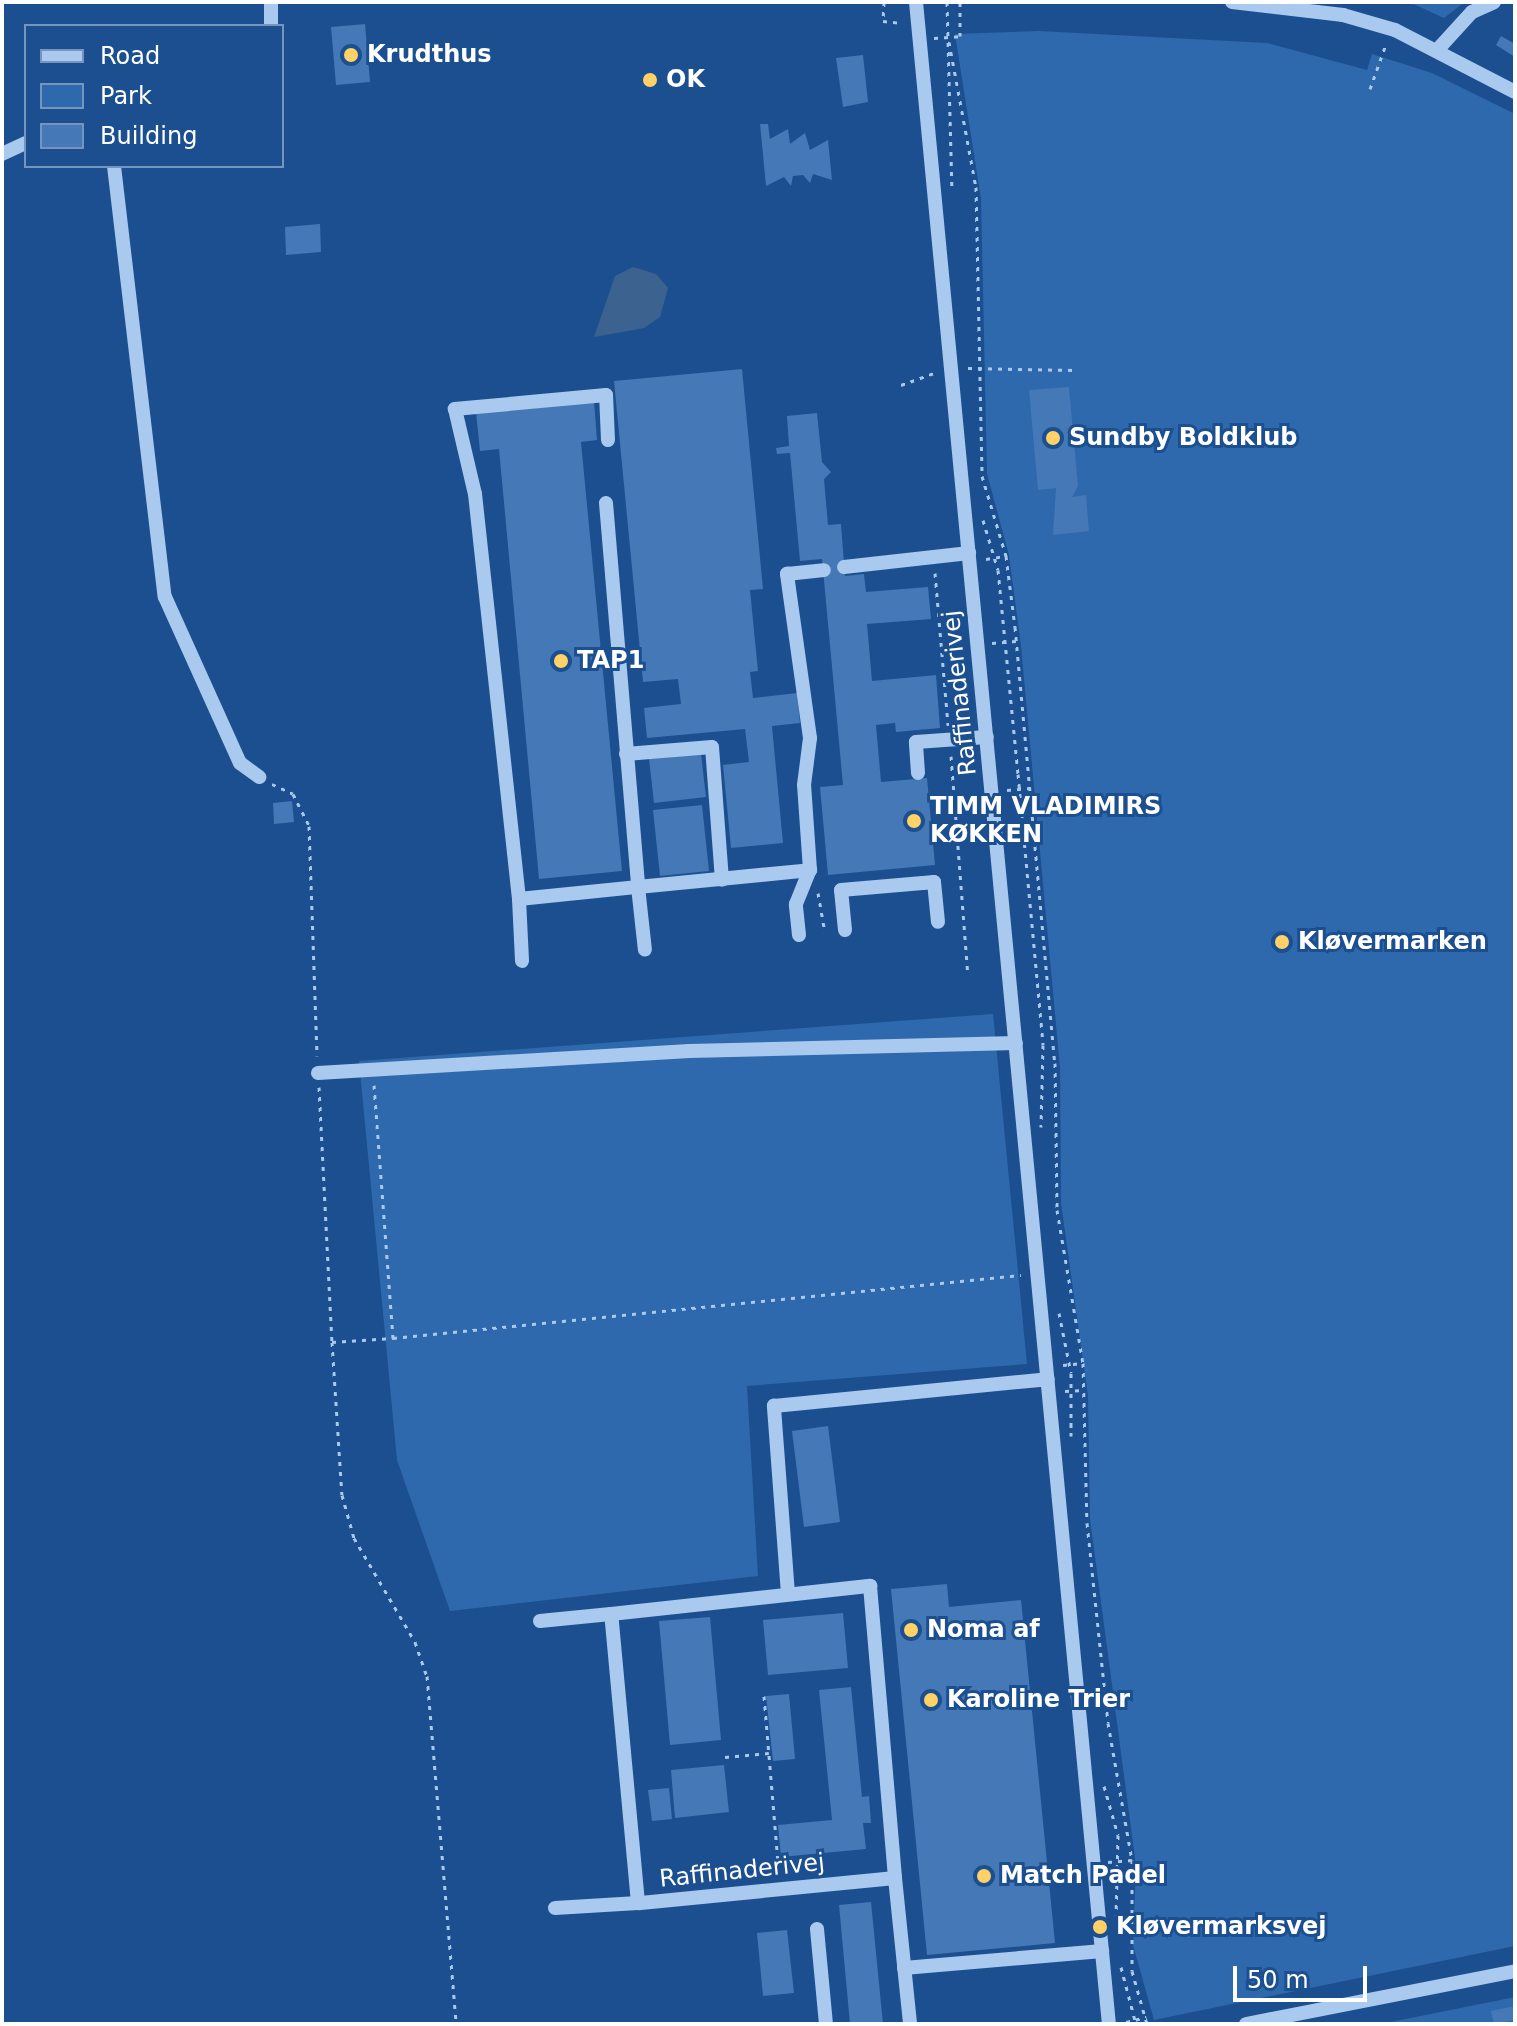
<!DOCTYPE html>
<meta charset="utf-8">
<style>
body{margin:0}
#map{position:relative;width:1517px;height:2026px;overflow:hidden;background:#1b4f8f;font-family:"DejaVu Sans",sans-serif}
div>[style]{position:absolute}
.green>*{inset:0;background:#2e69ad}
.water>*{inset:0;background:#3c6290}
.building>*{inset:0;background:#4478b7}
.path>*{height:3px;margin-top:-1.5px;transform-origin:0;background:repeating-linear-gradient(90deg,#a9c9ee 0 4px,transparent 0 10px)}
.minor>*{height:14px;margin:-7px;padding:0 7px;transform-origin:7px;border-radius:7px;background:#a9c9ee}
.dots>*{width:22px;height:22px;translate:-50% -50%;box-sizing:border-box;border:4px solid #1b4f8f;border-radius:50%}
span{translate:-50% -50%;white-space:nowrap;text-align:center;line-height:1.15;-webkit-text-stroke:6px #1b4f8f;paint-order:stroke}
.poi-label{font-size:24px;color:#fff;font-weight:700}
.left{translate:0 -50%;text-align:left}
.street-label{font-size:24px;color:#fff}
.frame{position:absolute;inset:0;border:4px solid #fff;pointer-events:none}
.legend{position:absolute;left:24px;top:24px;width:260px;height:144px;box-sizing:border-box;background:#1b4f8f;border:2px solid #7695bc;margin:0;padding:10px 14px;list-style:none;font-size:24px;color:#fff}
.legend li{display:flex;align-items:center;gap:16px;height:40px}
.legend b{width:40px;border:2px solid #7695bc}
.scale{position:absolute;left:1233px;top:1966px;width:134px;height:36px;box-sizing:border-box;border:4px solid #fff;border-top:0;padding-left:10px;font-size:24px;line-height:28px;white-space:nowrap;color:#fff;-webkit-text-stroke:6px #1b4f8f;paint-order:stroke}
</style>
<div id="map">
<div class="green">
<i style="clip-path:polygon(1409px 2px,1465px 2px,1444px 18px)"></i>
<i style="clip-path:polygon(1039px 31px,1267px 43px,1367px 70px,1372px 54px,1432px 73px,1515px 114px,1515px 1946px,1154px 2020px,1133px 1945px,1136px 1866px,1090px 1519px,1088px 1396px,1061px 1203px,1060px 1068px,1021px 646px,1009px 555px,987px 474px,981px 199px,955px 34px)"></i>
<i style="clip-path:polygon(993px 1014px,1027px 1364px,747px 1386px,758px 1576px,450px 1611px,397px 1460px,359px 1061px)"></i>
<i style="clip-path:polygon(1515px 1997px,1515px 2024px,1381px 2024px)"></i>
</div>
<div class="water">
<i style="clip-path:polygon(633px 267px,656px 274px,668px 288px,660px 317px,644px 328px,594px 337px,615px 276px)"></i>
</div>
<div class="building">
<i style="clip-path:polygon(365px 24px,370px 82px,336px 85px,331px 27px)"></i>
<i style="clip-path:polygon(1501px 36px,1515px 44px,1515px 57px,1496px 45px)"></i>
<i style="clip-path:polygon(863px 55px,868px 102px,843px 107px,836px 58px)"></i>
<i style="clip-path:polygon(760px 124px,768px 124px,770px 139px,788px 129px,790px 144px,805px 133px,810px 150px,828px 140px,832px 180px,813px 174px,810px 183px,803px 175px,793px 176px,791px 186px,784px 177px,766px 186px)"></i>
<i style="clip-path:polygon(320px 224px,321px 252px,286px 255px,285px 227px)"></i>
<i style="clip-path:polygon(742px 369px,763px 589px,750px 590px,758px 671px,750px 672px,753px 698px,797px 693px,800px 723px,772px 726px,783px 843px,731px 848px,723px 765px,749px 762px,745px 729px,647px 738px,644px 708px,681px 704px,678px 679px,643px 682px,614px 381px)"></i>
<i style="clip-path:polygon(1069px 387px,1078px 486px,1072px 497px,1086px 495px,1089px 531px,1053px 535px,1056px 488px,1038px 490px,1029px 390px)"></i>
<i style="clip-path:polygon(594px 401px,597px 440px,581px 442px,622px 871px,539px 879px,499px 449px,480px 451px,476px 412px)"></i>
<i style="clip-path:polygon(817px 413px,822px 462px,831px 472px,824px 479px,828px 525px,841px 524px,845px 576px,864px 574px,866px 592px,928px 587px,931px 619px,867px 624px,872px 681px,936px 675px,940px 728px,896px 732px,895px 723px,876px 725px,881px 782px,927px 778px,935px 865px,828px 875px,820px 787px,843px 785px,822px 559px,800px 561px,790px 453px,777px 454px,776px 448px,789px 446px,787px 416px)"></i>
<i style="clip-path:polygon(701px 754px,706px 797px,654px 803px,649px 759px)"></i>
<i style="clip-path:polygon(292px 801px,294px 822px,274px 824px,273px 803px)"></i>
<i style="clip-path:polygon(702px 805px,709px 871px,660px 876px,653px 810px)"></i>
<i style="clip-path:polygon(828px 1426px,840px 1522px,804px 1527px,792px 1431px)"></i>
<i style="clip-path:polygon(947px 1584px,949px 1607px,1021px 1600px,1055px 1943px,927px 1955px,891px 1589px)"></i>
<i style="clip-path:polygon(843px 1613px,848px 1668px,768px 1675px,763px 1620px)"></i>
<i style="clip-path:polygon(710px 1617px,721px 1740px,670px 1745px,659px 1621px)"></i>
<i style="clip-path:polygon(851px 1687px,862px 1797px,869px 1796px,871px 1823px,863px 1823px,866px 1849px,781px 1857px,778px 1825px,832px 1820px,819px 1690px)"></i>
<i style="clip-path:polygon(789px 1694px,795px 1759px,773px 1761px,766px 1696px)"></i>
<i style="clip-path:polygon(724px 1765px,729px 1812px,675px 1818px,671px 1770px)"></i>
<i style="clip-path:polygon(669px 1788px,672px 1819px,652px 1821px,648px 1790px)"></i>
<i style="clip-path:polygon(871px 1902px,883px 2024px,850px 2024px,839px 1905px)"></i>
<i style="clip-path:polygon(787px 1930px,794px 1993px,763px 1996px,757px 1933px)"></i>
<i style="clip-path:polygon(1515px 2006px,1515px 2020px,1494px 2024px,1491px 2011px)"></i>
</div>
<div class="path">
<i style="left:884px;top:2px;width:19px;rotate:93deg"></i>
<i style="left:883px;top:21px;width:18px;rotate:6deg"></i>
<i style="left:947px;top:2px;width:188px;rotate:88.5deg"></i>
<i style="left:934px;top:38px;width:26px;rotate:-4deg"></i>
<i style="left:960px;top:36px;width:34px;rotate:-90deg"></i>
<i style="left:949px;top:42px;width:147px;rotate:79.5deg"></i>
<i style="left:976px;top:187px;width:289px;rotate:88.8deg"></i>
<i style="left:982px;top:476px;width:84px;rotate:73.3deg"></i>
<i style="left:1006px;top:556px;width:72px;rotate:82.8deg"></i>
<i style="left:1015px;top:627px;width:438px;rotate:84.8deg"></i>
<i style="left:1055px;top:1063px;width:147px;rotate:89.2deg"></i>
<i style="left:1057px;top:1210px;width:155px;rotate:80.4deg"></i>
<i style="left:1083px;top:1363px;width:160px;rotate:88.6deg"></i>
<i style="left:1087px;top:1523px;width:201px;rotate:84deg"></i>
<i style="left:1108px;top:1723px;width:139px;rotate:80.1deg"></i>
<i style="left:1132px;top:1860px;width:111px;rotate:90deg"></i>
<i style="left:1132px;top:1971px;width:55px;rotate:74.2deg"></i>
<i style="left:1370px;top:89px;width:48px;rotate:-70.4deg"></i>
<i style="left:968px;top:368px;width:108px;rotate:1.1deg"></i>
<i style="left:901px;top:385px;width:37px;rotate:-20deg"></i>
<i style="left:983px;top:520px;width:52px;rotate:73.3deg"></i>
<i style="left:998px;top:570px;width:205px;rotate:84.4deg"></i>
<i style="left:1018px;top:774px;width:272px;rotate:84.7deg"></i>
<i style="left:1043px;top:1045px;width:82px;rotate:91.4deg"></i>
<i style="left:986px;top:559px;width:20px;rotate:-9deg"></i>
<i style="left:935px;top:573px;width:153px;rotate:85.1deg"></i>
<i style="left:992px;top:643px;width:24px;rotate:-5deg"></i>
<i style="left:951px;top:756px;width:220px;rotate:85.6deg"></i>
<i style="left:272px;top:784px;width:23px;rotate:25deg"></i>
<i style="left:293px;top:794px;width:36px;rotate:63deg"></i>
<i style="left:309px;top:826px;width:230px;rotate:88deg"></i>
<i style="left:1007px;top:790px;width:24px;rotate:-5deg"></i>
<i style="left:818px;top:893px;width:40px;rotate:80deg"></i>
<i style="left:374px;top:1085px;width:254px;rotate:85.7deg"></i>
<i style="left:393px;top:1338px;width:631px;rotate:-5.73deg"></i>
<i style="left:319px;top:1087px;width:255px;rotate:87.1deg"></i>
<i style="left:332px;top:1342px;width:61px;rotate:-3.8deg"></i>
<i style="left:1059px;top:1313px;width:61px;rotate:78.7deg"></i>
<i style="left:1071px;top:1373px;width:63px;rotate:90deg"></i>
<i style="left:332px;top:1342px;width:153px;rotate:86.3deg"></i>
<i style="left:342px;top:1495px;width:45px;rotate:74.4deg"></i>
<i style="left:354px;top:1538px;width:121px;rotate:59.6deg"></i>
<i style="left:415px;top:1642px;width:36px;rotate:71deg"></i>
<i style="left:427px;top:1676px;width:349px;rotate:85.2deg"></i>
<i style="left:1063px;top:1365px;width:20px;rotate:-6deg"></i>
<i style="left:1065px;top:1391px;width:19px;rotate:-3deg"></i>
<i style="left:764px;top:1696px;width:179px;rotate:85.2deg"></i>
<i style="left:725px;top:1757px;width:44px;rotate:-5.2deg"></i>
<i style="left:1104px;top:1786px;width:51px;rotate:74.1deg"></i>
<i style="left:1118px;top:1835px;width:80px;rotate:91.4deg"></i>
<i style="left:1108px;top:1862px;width:24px;rotate:-5deg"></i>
<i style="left:1121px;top:1967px;width:59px;rotate:75.3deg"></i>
<i style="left:1126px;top:2022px;width:21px;rotate:-14deg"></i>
</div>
<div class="minor">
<i style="left:271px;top:2px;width:24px;rotate:90deg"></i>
<i style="left:916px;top:2px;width:2031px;rotate:84.55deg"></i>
<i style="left:1232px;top:2px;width:112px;rotate:6.7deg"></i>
<i style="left:1343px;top:15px;width:54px;rotate:16.1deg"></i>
<i style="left:1395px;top:30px;width:135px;rotate:27.3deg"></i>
<i style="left:1440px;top:47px;width:47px;rotate:-47.6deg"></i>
<i style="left:1472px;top:12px;width:24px;rotate:-24deg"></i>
<i style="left:2px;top:154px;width:26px;rotate:-25deg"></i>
<i style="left:114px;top:166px;width:434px;rotate:83.3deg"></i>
<i style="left:165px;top:597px;width:182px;rotate:65.7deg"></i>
<i style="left:240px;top:763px;width:24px;rotate:36deg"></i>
<i style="left:608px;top:440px;width:45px;rotate:-92.5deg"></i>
<i style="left:606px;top:395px;width:152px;rotate:174.7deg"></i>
<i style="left:455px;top:409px;width:87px;rotate:76.8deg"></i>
<i style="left:475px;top:494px;width:407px;rotate:83.8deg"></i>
<i style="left:519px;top:899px;width:120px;rotate:-5.8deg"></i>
<i style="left:638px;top:887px;width:63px;rotate:83.7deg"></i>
<i style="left:606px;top:503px;width:385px;rotate:85.2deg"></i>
<i style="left:638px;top:887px;width:173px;rotate:-5.6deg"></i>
<i style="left:844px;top:567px;width:126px;rotate:-6.4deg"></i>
<i style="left:626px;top:754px;width:86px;rotate:-4.7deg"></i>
<i style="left:712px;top:747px;width:133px;rotate:85.7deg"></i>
<i style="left:918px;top:773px;width:31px;rotate:-94deg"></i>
<i style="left:916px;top:742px;width:71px;rotate:-4deg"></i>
<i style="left:519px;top:899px;width:62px;rotate:87.2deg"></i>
<i style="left:845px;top:930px;width:40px;rotate:-95.7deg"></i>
<i style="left:841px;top:890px;width:82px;rotate:-4.9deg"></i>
<i style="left:923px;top:883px;width:11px;rotate:-5deg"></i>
<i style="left:934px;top:882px;width:40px;rotate:84.3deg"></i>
<i style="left:799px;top:935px;width:31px;rotate:-96deg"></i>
<i style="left:796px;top:904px;width:37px;rotate:-68deg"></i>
<i style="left:810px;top:870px;width:85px;rotate:-94deg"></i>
<i style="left:804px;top:785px;width:47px;rotate:-82.7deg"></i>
<i style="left:810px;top:738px;width:166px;rotate:-98deg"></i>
<i style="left:787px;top:574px;width:37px;rotate:-6deg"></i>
<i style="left:318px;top:1073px;width:372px;rotate:-3.4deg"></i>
<i style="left:689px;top:1051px;width:327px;rotate:-1.4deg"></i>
<i style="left:870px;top:1586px;width:293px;rotate:85.1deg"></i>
<i style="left:895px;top:1878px;width:258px;rotate:174.4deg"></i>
<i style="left:638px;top:1903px;width:290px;rotate:-95.3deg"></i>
<i style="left:611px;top:1614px;width:261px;rotate:-6.2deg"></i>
<i style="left:788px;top:1594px;width:189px;rotate:-94.3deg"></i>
<i style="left:774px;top:1406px;width:275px;rotate:-5.6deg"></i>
<i style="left:540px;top:1621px;width:71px;rotate:-5.6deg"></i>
<i style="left:895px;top:1878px;width:147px;rotate:84.1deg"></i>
<i style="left:555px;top:1908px;width:83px;rotate:-3.4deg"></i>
<i style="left:817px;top:1929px;width:95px;rotate:84.6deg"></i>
<i style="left:904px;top:1968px;width:199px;rotate:-4.9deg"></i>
<i style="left:1246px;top:2024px;width:274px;rotate:-11.1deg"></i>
</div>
<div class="dots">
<i style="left:351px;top:55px;background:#ffd166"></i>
<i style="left:650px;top:80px;background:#ffd166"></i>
<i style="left:1053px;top:438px;background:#ffd166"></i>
<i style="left:561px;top:661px;background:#ffd166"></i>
<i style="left:914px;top:821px;background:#ffd166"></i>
<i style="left:1282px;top:942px;background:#ffd166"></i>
<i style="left:911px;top:1630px;background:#ffd166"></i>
<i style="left:931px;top:1700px;background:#ffd166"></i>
<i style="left:984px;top:1876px;background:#ffd166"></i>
<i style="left:1100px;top:1927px;background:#ffd166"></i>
</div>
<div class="poi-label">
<span class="left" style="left:367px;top:55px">Krudthus</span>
<span class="left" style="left:666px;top:80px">OK</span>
<span class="left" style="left:1069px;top:438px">Sundby Boldklub</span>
<span class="left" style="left:577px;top:661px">TAP1</span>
<span class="left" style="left:930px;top:821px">TIMM VLADIMIRS<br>KØKKEN</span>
<span class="left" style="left:1298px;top:942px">Kløvermarken</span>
<span class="left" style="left:927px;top:1630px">Noma af</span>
<span class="left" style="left:947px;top:1700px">Karoline Trier</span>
<span class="left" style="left:1000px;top:1876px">Match Padel</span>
<span class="left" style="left:1116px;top:1927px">Kløvermarksvej</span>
</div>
<div class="street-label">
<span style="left:960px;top:693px;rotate:-96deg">Raffinaderivej</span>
<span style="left:742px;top:1871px;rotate:-6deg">Raffinaderivej</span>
</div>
<div class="frame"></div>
<ul class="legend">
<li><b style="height:10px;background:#a9c9ee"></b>Road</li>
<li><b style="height:22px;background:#2e69ad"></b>Park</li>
<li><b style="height:22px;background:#4478b7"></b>Building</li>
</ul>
<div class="scale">50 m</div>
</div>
